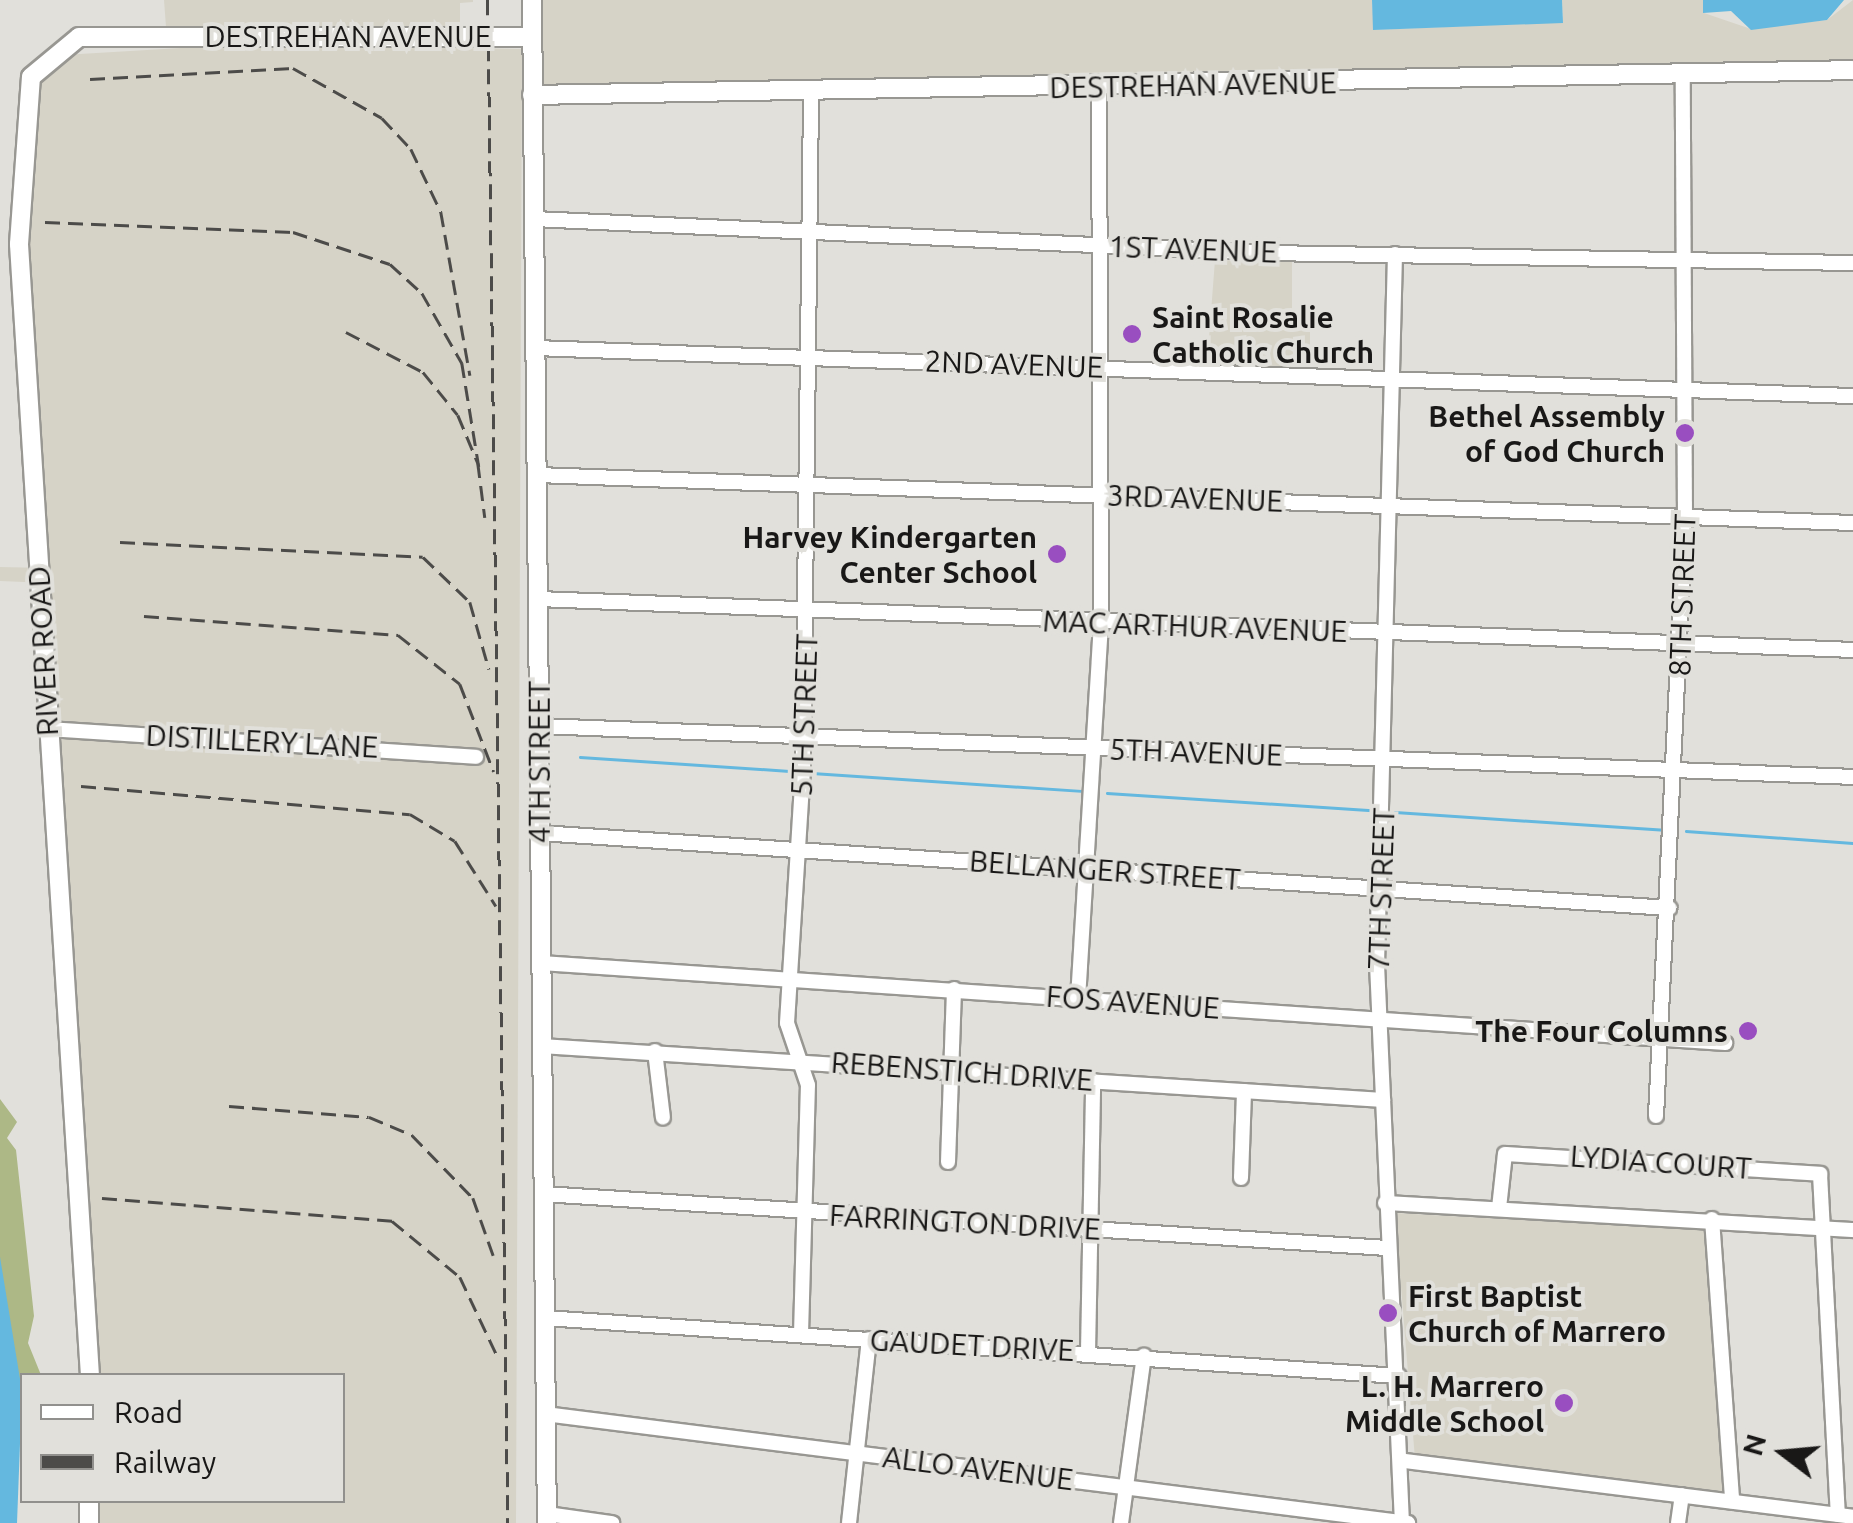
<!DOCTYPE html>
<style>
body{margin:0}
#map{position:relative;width:1853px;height:1523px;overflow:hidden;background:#e1e0db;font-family:Ubuntu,sans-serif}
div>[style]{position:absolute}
.built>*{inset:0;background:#d6d3c7}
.green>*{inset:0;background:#adb886}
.water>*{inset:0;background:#64b8df}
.stream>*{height:2.5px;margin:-1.25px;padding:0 1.25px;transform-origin:1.25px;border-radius:1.25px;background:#64b8df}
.roads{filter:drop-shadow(2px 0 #989792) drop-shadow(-2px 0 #989792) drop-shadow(0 2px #989792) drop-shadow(0 -2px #989792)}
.minor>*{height:14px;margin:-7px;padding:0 7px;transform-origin:7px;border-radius:7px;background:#fff}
.major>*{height:18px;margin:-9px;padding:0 9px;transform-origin:9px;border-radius:9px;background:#fff}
.rail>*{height:2.5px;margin-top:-1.25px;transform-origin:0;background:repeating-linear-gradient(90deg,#4c4b49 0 15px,transparent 0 23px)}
.dots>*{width:28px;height:28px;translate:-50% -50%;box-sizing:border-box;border:5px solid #e1e0db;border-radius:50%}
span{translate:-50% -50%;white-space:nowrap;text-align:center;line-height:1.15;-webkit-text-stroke:8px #e1e0db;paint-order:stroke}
.street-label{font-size:30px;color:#191817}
.poi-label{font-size:30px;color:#191817;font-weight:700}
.left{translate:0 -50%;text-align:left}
.right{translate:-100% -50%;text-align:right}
.legend{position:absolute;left:20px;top:1373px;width:325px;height:130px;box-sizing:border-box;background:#e1e0db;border:2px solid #91908d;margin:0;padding:12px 18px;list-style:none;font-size:30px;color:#191817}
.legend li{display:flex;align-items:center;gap:20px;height:50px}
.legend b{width:50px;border:2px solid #91908d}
.north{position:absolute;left:1733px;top:1403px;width:100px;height:100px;-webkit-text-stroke:8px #e1e0db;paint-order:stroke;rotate:286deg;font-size:28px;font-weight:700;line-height:40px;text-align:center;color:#191817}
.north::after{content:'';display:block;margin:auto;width:35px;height:45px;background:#191817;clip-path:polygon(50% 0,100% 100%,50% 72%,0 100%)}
</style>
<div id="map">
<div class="built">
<i style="clip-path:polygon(164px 0,473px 0,473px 2px,460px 3px,460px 26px,166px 27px)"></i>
<i style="clip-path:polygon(543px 0,1372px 0,1374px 30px,1563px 22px,1562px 0,1703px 0,1704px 13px,1751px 29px,1827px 20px,1853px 0,1853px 64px,541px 91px)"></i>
<i style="clip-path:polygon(231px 45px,522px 49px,516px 1523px,94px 1523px,94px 1501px,342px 1500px,342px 1376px,96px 1375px,48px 583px,0 581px,0 567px,46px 568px,24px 221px,40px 80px,63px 55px)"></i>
<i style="clip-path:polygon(1215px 260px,1292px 262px,1292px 315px,1310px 315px,1310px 367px,1207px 364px)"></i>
<i style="clip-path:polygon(1395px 1213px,1705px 1230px,1723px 1494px,1415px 1459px)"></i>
</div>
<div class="green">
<i style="clip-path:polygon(0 1099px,17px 1122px,7px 1138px,16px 1150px,34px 1316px,28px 1343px,41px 1375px,22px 1376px,22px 1427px,0 1339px)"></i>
</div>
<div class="water">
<i style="clip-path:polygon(1372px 0,1562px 0,1563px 23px,1373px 30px)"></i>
<i style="clip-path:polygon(1703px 0,1844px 0,1827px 20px,1751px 30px,1731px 11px,1703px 13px)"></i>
<i style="clip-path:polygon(0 1257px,22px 1391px,17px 1523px,0 1523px)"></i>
</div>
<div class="stream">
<i style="left:580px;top:757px;width:213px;rotate:3.8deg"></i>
<i style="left:812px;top:773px;width:273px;rotate:3.8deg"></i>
<i style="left:1107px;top:793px;width:265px;rotate:3.7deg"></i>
<i style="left:1395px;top:812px;width:269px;rotate:3.8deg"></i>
<i style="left:1686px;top:831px;width:167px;rotate:4.1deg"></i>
</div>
<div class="roads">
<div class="minor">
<i style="left:534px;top:219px;width:734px;rotate:2.66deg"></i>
<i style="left:1267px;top:253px;width:586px;rotate:0.98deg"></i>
<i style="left:1395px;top:254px;width:710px;rotate:91.45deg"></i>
<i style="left:1377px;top:964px;width:560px;rotate:87.44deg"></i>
<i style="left:535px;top:348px;width:1319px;rotate:2.09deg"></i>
<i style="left:537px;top:475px;width:1317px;rotate:2.09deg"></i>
<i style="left:538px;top:599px;width:1316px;rotate:2.22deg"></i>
<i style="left:539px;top:726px;width:1315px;rotate:2.22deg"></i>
<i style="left:47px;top:729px;width:430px;rotate:3.7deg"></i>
<i style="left:540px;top:833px;width:1132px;rotate:3.8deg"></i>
<i style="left:541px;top:963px;width:1187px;rotate:3.87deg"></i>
<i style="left:1078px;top:999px;width:377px;rotate:-86.5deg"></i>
<i style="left:1101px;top:623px;width:536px;rotate:-90.21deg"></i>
<i style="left:541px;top:1046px;width:844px;rotate:3.67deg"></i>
<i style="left:655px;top:1051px;width:67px;rotate:83.2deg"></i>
<i style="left:1656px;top:1116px;width:600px;rotate:-87.23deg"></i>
<i style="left:1685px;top:517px;width:443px;rotate:-90.3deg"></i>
<i style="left:948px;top:1162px;width:173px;rotate:-88deg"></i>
<i style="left:1241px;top:1178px;width:87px;rotate:-88deg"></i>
<i style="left:543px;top:1194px;width:846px;rotate:3.66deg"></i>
<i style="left:1385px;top:1203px;width:469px;rotate:3.3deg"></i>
<i style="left:1499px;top:1208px;width:54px;rotate:-83.7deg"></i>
<i style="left:1505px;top:1154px;width:316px;rotate:3.6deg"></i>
<i style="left:1820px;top:1174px;width:341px;rotate:87deg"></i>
<i style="left:1712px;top:1219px;width:283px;rotate:85.9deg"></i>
<i style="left:545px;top:1318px;width:856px;rotate:3.89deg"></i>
<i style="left:801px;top:1334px;width:249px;rotate:-88.4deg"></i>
<i style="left:808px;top:1085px;width:65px;rotate:-108.7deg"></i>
<i style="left:787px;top:1023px;width:253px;rotate:-86.4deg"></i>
<i style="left:803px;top:771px;width:679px;rotate:-89.32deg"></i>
<i style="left:1088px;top:1352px;width:271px;rotate:-88.9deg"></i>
<i style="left:545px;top:1414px;width:870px;rotate:7.2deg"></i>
<i style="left:1405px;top:1461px;width:451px;rotate:7.1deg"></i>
<i style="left:547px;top:1514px;width:66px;rotate:7.9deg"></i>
<i style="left:849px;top:1523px;width:185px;rotate:-83.8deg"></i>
<i style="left:1121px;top:1523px;width:169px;rotate:-82.2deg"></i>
<i style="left:1678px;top:1523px;width:28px;rotate:-82deg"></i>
</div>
<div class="major">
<i style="left:532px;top:0;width:1523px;rotate:89.44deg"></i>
<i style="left:532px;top:95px;width:1321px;rotate:-1.08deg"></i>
<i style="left:90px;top:1376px;width:1134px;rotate:-93.59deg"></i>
<i style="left:19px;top:244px;width:167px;rotate:-85.9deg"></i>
<i style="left:31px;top:77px;width:62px;rotate:-39.8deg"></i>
<i style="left:79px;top:37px;width:453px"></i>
<i style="left:89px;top:1523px;width:23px;rotate:-90deg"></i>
</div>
</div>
<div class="rail">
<i style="left:488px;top:0;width:1523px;rotate:89.25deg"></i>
<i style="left:90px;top:79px;width:203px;rotate:-3.1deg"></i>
<i style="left:293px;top:68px;width:102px;rotate:29.3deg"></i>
<i style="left:382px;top:118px;width:42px;rotate:46.9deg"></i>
<i style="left:411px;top:149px;width:70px;rotate:64.5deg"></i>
<i style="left:441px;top:212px;width:166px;rotate:79.9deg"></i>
<i style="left:45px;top:222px;width:248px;rotate:2.3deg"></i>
<i style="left:293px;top:232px;width:102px;rotate:18.3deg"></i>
<i style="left:390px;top:264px;width:43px;rotate:42.2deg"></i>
<i style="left:422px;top:293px;width:81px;rotate:60.3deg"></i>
<i style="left:462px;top:363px;width:105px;rotate:80.7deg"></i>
<i style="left:346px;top:332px;width:87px;rotate:27.5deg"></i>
<i style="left:423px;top:372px;width:55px;rotate:50.9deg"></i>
<i style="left:458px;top:415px;width:52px;rotate:67.4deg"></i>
<i style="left:478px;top:463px;width:55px;rotate:82.7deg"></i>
<i style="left:120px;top:542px;width:303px;rotate:2.8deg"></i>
<i style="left:423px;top:557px;width:65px;rotate:43.8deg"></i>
<i style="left:470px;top:602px;width:70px;rotate:74.2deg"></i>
<i style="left:144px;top:616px;width:255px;rotate:4.3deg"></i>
<i style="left:398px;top:635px;width:79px;rotate:38.3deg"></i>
<i style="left:460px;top:684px;width:94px;rotate:68.9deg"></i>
<i style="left:81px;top:786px;width:330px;rotate:4.9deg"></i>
<i style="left:410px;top:814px;width:52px;rotate:31deg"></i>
<i style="left:455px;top:841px;width:77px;rotate:57.8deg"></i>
<i style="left:229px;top:1106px;width:140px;rotate:4.5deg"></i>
<i style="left:369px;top:1117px;width:47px;rotate:22.7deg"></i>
<i style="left:412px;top:1135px;width:88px;rotate:45.9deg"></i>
<i style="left:473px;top:1198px;width:66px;rotate:70.5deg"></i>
<i style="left:102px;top:1198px;width:291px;rotate:4.5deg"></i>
<i style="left:392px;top:1221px;width:88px;rotate:39.5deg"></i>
<i style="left:460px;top:1277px;width:84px;rotate:64.7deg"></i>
</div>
<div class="dots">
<i style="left:1132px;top:334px;background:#994ec0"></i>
<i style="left:1685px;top:433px;background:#994ec0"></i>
<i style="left:1057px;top:554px;background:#994ec0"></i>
<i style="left:1748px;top:1031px;background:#994ec0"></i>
<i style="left:1388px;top:1313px;background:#994ec0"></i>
<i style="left:1564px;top:1403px;background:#994ec0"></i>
</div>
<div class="street-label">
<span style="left:348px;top:36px">DESTREHAN AVENUE</span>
<span style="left:1193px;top:85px;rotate:-1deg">DESTREHAN AVENUE</span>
<span style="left:1193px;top:249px;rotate:2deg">1ST AVENUE</span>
<span style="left:1014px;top:364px;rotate:2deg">2ND AVENUE</span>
<span style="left:1195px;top:498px;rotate:2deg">3RD AVENUE</span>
<span style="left:1682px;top:595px;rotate:-88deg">8TH STREET</span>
<span style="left:1195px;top:626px;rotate:2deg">MAC ARTHUR AVENUE</span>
<span style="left:43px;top:651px;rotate:-93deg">RIVER ROAD</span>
<span style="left:804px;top:715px;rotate:-88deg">5TH STREET</span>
<span style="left:262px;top:741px;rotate:3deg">DISTILLERY LANE</span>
<span style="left:1196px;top:752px;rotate:2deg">5TH AVENUE</span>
<span style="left:539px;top:762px;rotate:-90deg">4TH STREET</span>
<span style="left:1105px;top:870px;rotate:4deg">BELLANGER STREET</span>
<span style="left:1381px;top:889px;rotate:-88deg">7TH STREET</span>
<span style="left:1133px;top:1002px;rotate:4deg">FOS AVENUE</span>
<span style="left:962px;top:1071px;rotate:4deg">REBENSTICH DRIVE</span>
<span style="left:1661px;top:1162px;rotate:4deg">LYDIA COURT</span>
<span style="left:965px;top:1222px;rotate:3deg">FARRINGTON DRIVE</span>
<span style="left:972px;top:1345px;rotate:3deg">GAUDET DRIVE</span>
<span style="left:978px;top:1468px;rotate:7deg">ALLO AVENUE</span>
</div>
<div class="poi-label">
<span class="left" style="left:1152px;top:334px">Saint Rosalie<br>Catholic Church</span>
<span class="right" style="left:1665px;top:433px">Bethel Assembly<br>of God Church</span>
<span class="right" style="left:1037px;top:554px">Harvey Kindergarten<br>Center School</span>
<span class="right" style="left:1728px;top:1031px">The Four Columns</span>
<span class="left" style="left:1408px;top:1313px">First Baptist<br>Church of Marrero</span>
<span class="right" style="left:1544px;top:1403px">L. H. Marrero<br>Middle School</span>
</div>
<ul class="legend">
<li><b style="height:12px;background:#fff"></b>Road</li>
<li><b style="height:12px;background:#4c4b49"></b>Railway</li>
</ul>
<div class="north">N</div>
</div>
